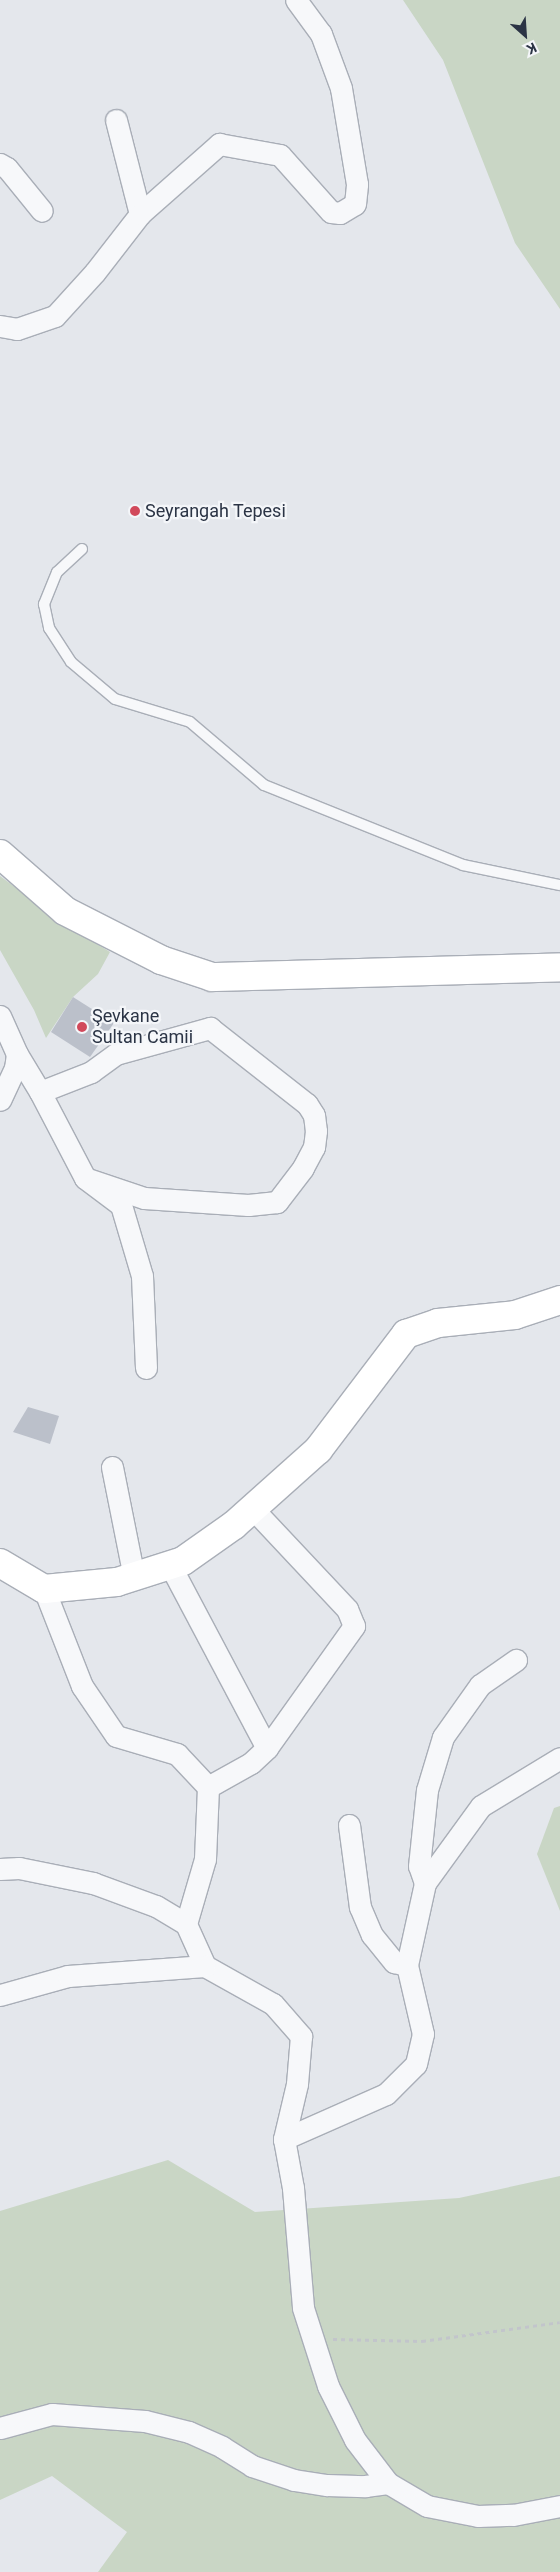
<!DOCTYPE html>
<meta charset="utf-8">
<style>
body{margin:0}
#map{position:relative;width:560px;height:2572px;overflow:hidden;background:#e4e7ec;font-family:Roboto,sans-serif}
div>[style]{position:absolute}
.green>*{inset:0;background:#c9d6c5}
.building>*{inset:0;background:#bbc0ca}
.path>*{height:3px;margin-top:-1.5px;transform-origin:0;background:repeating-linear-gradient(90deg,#c2c5cb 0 4px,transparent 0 8px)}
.roads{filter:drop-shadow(1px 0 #a9aeb7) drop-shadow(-1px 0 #a9aeb7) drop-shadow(0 1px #a9aeb7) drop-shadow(0 -1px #a9aeb7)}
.lane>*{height:10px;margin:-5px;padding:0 5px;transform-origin:5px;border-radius:5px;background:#f7f8fa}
.street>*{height:21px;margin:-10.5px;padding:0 10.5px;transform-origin:10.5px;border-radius:10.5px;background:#f7f8fa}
.secondary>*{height:28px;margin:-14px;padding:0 14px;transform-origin:14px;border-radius:14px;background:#fff}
.dots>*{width:14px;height:14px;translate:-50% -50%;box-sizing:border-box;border:2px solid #f4f6f9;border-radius:50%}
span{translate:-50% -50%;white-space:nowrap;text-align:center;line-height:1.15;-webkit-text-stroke:4.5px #f4f6f9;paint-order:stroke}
.poi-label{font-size:18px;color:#2b3445}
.left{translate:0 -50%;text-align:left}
.north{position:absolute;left:500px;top:10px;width:50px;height:50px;-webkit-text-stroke:4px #f4f6f9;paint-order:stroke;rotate:154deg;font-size:14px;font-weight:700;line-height:20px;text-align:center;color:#2b3445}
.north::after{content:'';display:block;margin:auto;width:18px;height:22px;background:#2b3445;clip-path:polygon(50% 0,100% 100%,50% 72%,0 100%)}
</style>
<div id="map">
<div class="green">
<i style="clip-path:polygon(403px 0,560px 0,560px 309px,515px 243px,443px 60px)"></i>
<i style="clip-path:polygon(0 876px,63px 923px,110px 952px,98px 974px,73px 997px,46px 1038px,34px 1010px,0 950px)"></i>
<i style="clip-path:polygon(560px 1806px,560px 1911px,537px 1854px,554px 1808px)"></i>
<i style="clip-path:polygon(168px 2160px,255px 2212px,459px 2198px,560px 2176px,560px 2572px,98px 2572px,127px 2532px,52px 2476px,0 2500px,0 2211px)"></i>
</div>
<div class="building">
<i style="clip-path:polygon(73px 997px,114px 1023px,90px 1057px,51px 1032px)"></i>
<i style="clip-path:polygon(28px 1407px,59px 1416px,50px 1444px,13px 1432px)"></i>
</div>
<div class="path">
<i style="left:333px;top:2339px;width:89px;rotate:1.3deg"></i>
<i style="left:422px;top:2341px;width:139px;rotate:-7.8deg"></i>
</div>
<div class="roads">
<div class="lane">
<i style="left:82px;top:549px;width:34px;rotate:137deg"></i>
<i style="left:57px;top:572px;width:35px;rotate:112deg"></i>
<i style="left:44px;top:604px;width:25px;rotate:78deg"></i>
<i style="left:49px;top:628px;width:40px;rotate:57.1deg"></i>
<i style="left:71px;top:662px;width:57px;rotate:40.1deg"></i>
<i style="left:115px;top:699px;width:78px;rotate:17deg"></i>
<i style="left:190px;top:722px;width:97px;rotate:40.4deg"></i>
<i style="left:264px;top:785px;width:214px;rotate:21.9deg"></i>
<i style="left:463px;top:865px;width:99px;rotate:11.7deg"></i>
</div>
<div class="street">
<i style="left:116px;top:120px;width:97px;rotate:75.7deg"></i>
<i style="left:0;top:164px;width:8px;rotate:30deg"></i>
<i style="left:7px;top:168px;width:55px;rotate:50.9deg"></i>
<i style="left:0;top:326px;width:17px;rotate:10deg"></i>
<i style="left:17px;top:329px;width:40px;rotate:-18.9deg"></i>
<i style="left:55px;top:316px;width:59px;rotate:-47.7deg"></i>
<i style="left:95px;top:272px;width:73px;rotate:-52.2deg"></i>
<i style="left:140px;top:214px;width:106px;rotate:-41.5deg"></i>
<i style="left:219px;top:144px;width:62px;rotate:10.2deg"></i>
<i style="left:280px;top:155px;width:76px;rotate:48.2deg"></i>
<i style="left:331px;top:212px;width:9px;rotate:6deg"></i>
<i style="left:340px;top:213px;width:17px;rotate:-31deg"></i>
<i style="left:355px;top:204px;width:20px;rotate:-84deg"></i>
<i style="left:357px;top:184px;width:97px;rotate:-99.5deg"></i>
<i style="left:341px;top:88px;width:58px;rotate:-110.3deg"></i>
<i style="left:321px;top:34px;width:42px;rotate:-126.3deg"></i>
<i style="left:0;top:1016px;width:42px;rotate:65.9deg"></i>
<i style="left:17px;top:1054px;width:14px;rotate:98deg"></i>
<i style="left:15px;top:1068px;width:35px;rotate:115deg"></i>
<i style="left:17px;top:1054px;width:44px;rotate:58.8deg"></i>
<i style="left:40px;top:1092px;width:97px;rotate:62.4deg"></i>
<i style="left:85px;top:1178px;width:45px;rotate:36.9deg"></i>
<i style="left:121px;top:1205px;width:74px;rotate:73.5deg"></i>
<i style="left:142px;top:1276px;width:92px;rotate:87.5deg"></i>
<i style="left:40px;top:1092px;width:55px;rotate:-21.4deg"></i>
<i style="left:91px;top:1072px;width:31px;rotate:-36deg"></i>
<i style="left:116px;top:1054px;width:98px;rotate:-15.5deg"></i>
<i style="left:210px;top:1028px;width:123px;rotate:38.1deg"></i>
<i style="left:307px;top:1104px;width:13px;rotate:58deg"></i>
<i style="left:314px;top:1115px;width:16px;rotate:83deg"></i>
<i style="left:316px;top:1131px;width:16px;rotate:97deg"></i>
<i style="left:314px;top:1147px;width:24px;rotate:118deg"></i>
<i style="left:303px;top:1168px;width:43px;rotate:127.4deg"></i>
<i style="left:277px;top:1202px;width:29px;rotate:174deg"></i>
<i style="left:248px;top:1205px;width:104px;rotate:-176.1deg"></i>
<i style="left:144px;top:1198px;width:62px;rotate:-161.3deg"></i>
<i style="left:112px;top:1467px;width:112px;rotate:78.7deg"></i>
<i style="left:170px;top:1565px;width:207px;rotate:62.1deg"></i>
<i style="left:44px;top:1589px;width:104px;rotate:68.6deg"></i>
<i style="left:82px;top:1686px;width:60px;rotate:55.8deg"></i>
<i style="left:116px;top:1736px;width:64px;rotate:16.4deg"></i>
<i style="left:177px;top:1754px;width:45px;rotate:46.8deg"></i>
<i style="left:208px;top:1787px;width:72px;rotate:92.4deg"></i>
<i style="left:205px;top:1859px;width:68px;rotate:106.3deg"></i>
<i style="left:208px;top:1787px;width:49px;rotate:-29.2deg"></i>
<i style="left:251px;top:1763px;width:22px;rotate:-43deg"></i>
<i style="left:267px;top:1748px;width:150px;rotate:-54.5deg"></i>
<i style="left:354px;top:1626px;width:18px;rotate:-112deg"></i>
<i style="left:347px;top:1609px;width:137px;rotate:-133.2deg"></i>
<i style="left:349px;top:1825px;width:83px;rotate:82.4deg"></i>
<i style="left:360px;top:1907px;width:30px;rotate:67deg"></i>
<i style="left:372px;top:1935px;width:35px;rotate:51deg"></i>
<i style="left:394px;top:1962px;width:13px;rotate:13deg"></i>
<i style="left:0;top:1869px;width:19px;rotate:-3deg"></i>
<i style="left:19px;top:1868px;width:76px;rotate:11.5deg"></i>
<i style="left:93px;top:1883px;width:67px;rotate:20.1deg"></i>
<i style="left:156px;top:1906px;width:35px;rotate:31deg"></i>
<i style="left:186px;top:1924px;width:46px;rotate:65.7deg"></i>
<i style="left:205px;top:1966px;width:78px;rotate:29.2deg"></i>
<i style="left:273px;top:2004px;width:43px;rotate:48.8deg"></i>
<i style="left:301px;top:2036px;width:48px;rotate:94.8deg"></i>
<i style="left:297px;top:2084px;width:57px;rotate:103.3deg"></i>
<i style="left:284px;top:2139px;width:50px;rotate:79.6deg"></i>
<i style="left:293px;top:2188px;width:120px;rotate:85.2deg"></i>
<i style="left:303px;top:2308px;width:82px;rotate:72.2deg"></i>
<i style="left:328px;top:2386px;width:60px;rotate:63.4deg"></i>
<i style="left:355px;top:2440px;width:54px;rotate:52.5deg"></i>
<i style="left:388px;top:2483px;width:45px;rotate:30.5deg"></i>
<i style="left:427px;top:2506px;width:52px;rotate:11.1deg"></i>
<i style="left:478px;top:2516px;width:35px;rotate:-2deg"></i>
<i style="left:513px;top:2515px;width:48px;rotate:-10.8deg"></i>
<i style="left:425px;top:1883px;width:18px;rotate:-109deg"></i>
<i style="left:419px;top:1866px;width:76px;rotate:-84deg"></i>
<i style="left:427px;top:1790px;width:55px;rotate:-73.2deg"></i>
<i style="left:443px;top:1737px;width:64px;rotate:-54.6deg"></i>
<i style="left:480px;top:1685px;width:44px;rotate:-34.8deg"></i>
<i style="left:0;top:1995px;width:71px;rotate:-15.6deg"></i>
<i style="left:68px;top:1976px;width:137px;rotate:-4.2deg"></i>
<i style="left:284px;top:2139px;width:111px;rotate:-23.8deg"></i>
<i style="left:386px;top:2094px;width:42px;rotate:-45deg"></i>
<i style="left:416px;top:2064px;width:31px;rotate:-77deg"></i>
<i style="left:423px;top:2034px;width:71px;rotate:-103.1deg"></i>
<i style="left:407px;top:1965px;width:84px;rotate:-77.6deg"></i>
<i style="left:425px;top:1883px;width:95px;rotate:-54deg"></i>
<i style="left:481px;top:1806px;width:92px;rotate:-31.3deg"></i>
<i style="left:0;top:2428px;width:54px;rotate:-15.1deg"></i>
<i style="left:52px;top:2414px;width:93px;rotate:4.3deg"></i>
<i style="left:145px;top:2421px;width:45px;rotate:14deg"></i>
<i style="left:189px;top:2432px;width:36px;rotate:24deg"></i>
<i style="left:222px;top:2447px;width:36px;rotate:32deg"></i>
<i style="left:252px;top:2466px;width:44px;rotate:18.4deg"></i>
<i style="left:294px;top:2480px;width:33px;rotate:9deg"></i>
<i style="left:327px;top:2485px;width:38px;rotate:2deg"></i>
<i style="left:365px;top:2486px;width:23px;rotate:-7deg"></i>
</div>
<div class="secondary">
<i style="left:0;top:854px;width:86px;rotate:41.2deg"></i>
<i style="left:65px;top:911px;width:108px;rotate:27deg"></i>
<i style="left:161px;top:960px;width:54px;rotate:18.4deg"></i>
<i style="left:212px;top:977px;width:348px;rotate:-1.6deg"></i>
<i style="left:0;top:1563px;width:51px;rotate:30.6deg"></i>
<i style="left:44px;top:1589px;width:73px;rotate:-5.5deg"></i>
<i style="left:117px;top:1582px;width:69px;rotate:-17.7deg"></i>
<i style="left:183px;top:1561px;width:62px;rotate:-35.2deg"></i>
<i style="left:234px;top:1525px;width:113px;rotate:-41.8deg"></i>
<i style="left:318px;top:1450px;width:146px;rotate:-52.8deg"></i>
<i style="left:406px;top:1334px;width:34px;rotate:-19deg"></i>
<i style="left:438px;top:1323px;width:77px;rotate:-5.9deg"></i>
<i style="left:515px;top:1315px;width:47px;rotate:-18.4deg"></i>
</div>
</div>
<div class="dots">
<i style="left:135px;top:511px;background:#d1495b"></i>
<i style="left:82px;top:1027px;background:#d1495b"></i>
</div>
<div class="poi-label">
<span class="left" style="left:145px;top:511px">Seyrangah Tepesi</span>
<span class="left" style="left:92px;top:1027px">Şevkane<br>Sultan Camii</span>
</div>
<div class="north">K</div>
</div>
